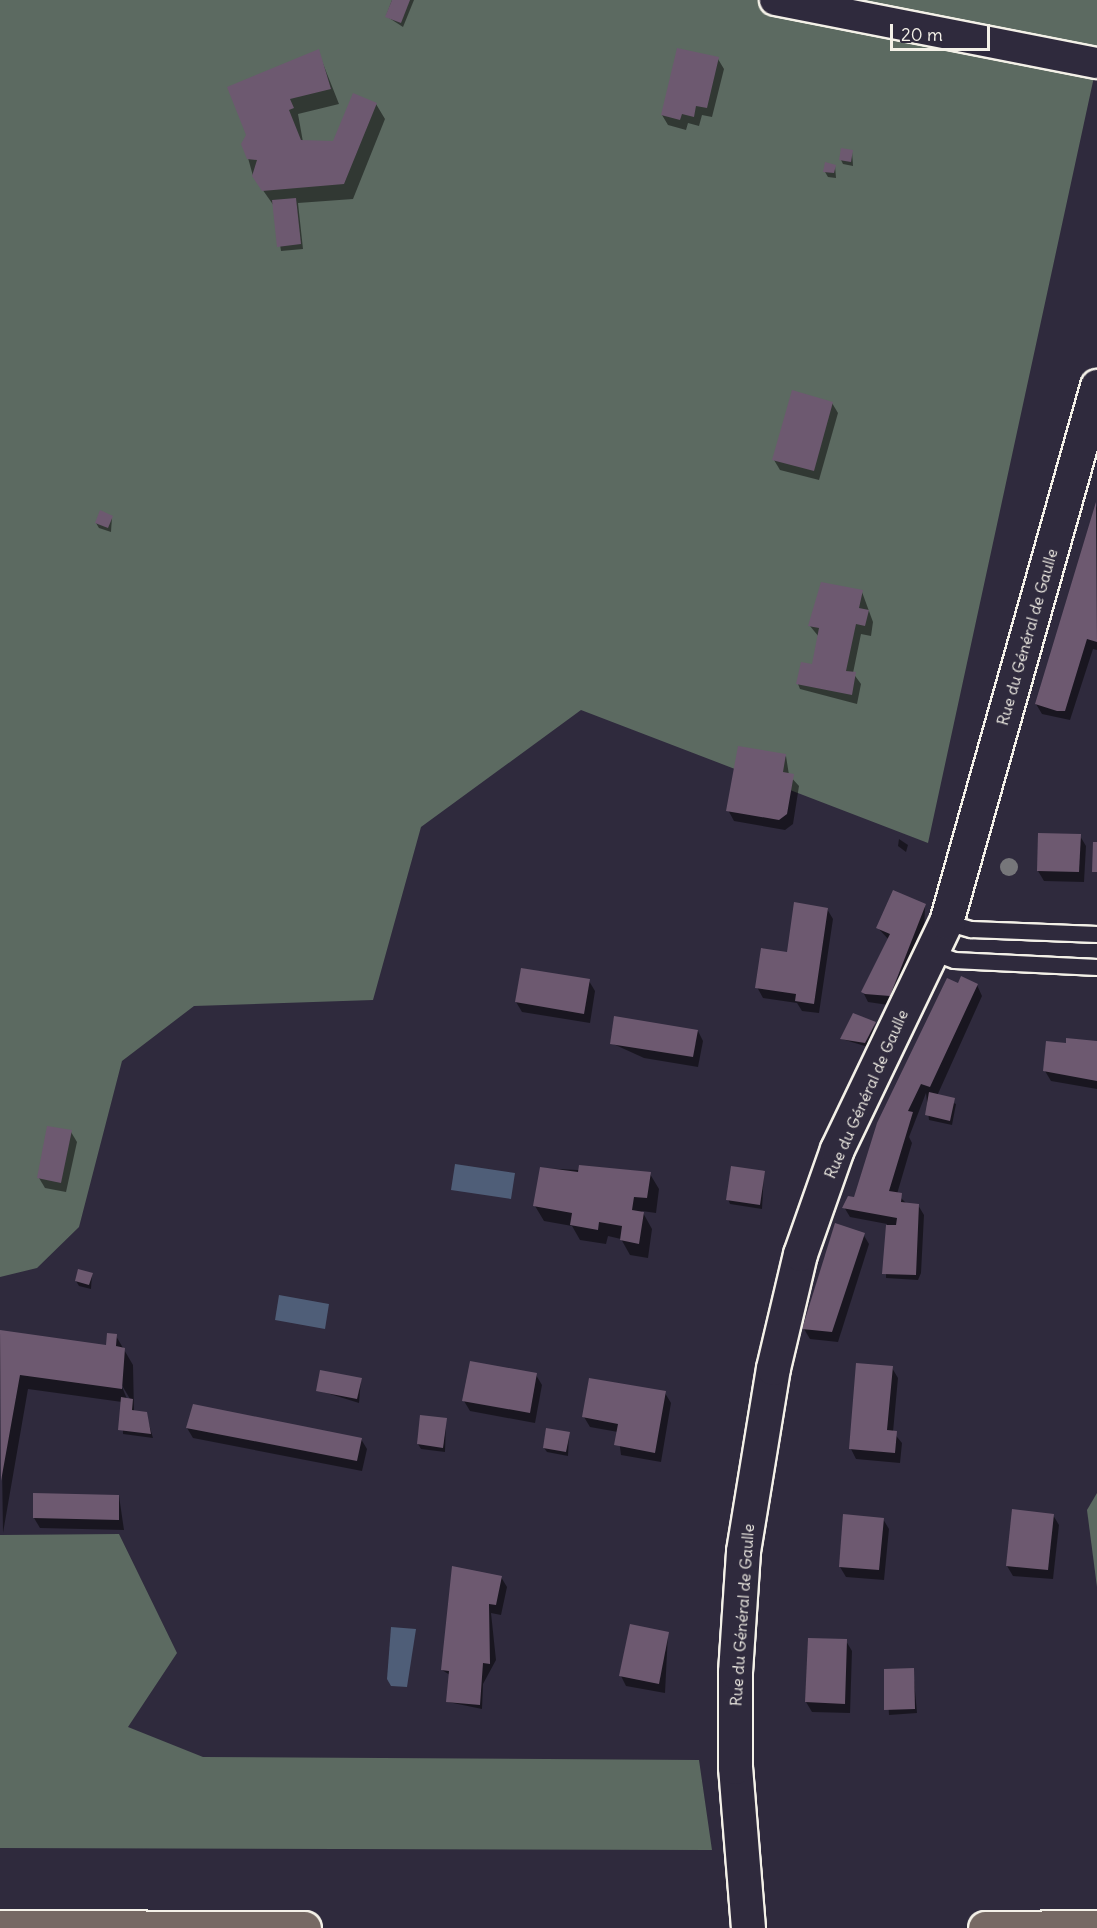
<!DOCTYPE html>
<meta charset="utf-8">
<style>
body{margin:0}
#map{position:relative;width:1097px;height:1928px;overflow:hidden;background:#2f2a3d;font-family:Delius,sans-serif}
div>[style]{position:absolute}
.green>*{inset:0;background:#5c6a61}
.water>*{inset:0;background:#4f5e78}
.shadow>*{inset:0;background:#0007}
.building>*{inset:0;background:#6d5970}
.roads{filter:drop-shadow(2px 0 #f4f1e8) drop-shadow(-2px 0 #f4f1e8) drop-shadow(0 2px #f4f1e8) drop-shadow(0 -2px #f4f1e8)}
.service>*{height:15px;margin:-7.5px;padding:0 7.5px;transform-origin:7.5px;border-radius:7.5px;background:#2f2a3d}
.minor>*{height:30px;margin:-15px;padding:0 15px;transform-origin:15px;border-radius:15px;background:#2f2a3d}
.secondary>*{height:33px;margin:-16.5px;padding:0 16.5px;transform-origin:16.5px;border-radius:16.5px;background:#2f2a3d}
.motorway>*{height:33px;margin:-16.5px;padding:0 16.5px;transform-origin:16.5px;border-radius:16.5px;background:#766964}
.trees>*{width:18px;height:18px;margin:-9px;border-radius:50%;background:#76767a}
span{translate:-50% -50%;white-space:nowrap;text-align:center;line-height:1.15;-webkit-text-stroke:4.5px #2f2a3d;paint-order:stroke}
.street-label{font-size:16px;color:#f4f1e8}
.scale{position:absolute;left:890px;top:24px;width:100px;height:27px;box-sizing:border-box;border:3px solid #f4f1e8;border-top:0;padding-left:8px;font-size:18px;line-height:21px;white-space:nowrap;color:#f4f1e8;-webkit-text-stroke:4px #2f2a3d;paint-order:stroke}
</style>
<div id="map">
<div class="green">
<i style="clip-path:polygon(0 0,1097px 0,1097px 63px,928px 843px,581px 710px,421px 827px,373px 1000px,194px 1006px,122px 1061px,79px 1227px,37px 1268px,0 1277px)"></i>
<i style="clip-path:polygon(1097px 1493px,1097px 1587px,1087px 1510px)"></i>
<i style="clip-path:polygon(119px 1534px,177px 1653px,128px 1727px,203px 1757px,699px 1760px,712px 1850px,0 1848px,0 1535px)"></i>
</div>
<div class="water">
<i style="clip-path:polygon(455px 1164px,515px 1173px,511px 1199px,451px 1190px)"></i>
<i style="clip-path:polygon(279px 1295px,329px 1304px,325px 1329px,275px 1320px)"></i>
<i style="clip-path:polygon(391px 1627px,416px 1629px,407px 1687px,391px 1686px,387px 1679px)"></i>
</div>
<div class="shadow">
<i style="clip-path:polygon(392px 0,414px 0,403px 27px,386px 16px)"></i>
<i style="clip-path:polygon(318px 51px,339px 104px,298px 114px,303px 142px,334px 143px,376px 104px,385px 119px,353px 199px,298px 203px,303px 249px,281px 251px,274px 206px,253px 176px,248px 158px)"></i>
<i style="clip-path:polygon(718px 59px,724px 69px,712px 117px,702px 115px,699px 126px,688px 123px,686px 130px,668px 125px,662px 115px)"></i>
<i style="clip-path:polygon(852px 151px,853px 166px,843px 164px,841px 160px)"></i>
<i style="clip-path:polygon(835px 166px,836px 178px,828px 177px,825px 172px)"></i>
<i style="clip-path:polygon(832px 403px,838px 413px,819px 480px,780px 470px,774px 460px)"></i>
<i style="clip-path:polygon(1097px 505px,1097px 650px,1093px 649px,1070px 720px,1042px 714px,1036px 704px)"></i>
<i style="clip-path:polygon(112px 517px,111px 532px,99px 528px,96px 523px)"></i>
<i style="clip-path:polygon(862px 592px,873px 622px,871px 636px,861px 634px,853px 673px,861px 684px,857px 704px,800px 689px,798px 684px,813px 668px,819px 637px,810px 626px)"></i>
<i style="clip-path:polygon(786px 756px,789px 775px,799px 786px,793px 824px,785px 830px,734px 821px,728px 810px)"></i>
<i style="clip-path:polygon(1080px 836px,1086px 846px,1084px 882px,1044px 881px,1038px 871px)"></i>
<i style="clip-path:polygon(899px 839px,908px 845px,906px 852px,898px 846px)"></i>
<i style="clip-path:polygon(925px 905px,924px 938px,895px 1006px,868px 1002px,863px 992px,889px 940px,878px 928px)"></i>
<i style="clip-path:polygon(827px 909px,833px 919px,819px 1013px,802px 1011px,797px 1003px,763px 998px,757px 987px)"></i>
<i style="clip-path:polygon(589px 981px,595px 991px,590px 1023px,522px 1012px,516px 1002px)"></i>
<i style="clip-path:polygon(959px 985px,977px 985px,982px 996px,937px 1096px,956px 1104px,952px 1125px,929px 1120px,926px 1093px,909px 1137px,912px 1143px,897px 1194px,907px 1204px,918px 1205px,924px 1215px,921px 1273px,918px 1280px,886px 1278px,887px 1224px,850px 1217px,844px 1207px,855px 1198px)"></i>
<i style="clip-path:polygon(875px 1023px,868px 1047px,842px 1039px)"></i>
<i style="clip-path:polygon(698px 1031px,703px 1041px,698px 1067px,644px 1058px,611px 1043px)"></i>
<i style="clip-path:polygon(1097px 1044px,1097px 1089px,1051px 1081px,1045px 1071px)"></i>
<i style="clip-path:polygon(71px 1132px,77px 1142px,66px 1192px,45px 1188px,39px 1178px)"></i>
<i style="clip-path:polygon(541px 1168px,650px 1174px,659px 1189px,656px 1213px,642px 1211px,652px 1229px,648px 1258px,630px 1255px,621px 1239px,608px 1236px,606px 1244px,580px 1240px,572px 1226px,544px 1221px,535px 1206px)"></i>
<i style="clip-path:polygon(764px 1172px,762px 1209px,730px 1204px,728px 1199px)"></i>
<i style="clip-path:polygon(863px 1234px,869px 1244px,838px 1342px,810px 1339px,804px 1329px)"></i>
<i style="clip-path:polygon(92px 1274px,91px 1289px,79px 1286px,76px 1281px)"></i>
<i style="clip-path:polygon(evenodd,0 1332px,107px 1347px,116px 1336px,133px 1365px,134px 1412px,146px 1414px,153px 1438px,123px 1434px,122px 1402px,28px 1389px,3px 1533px,0 1332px,120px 1382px,130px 1399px,127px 1399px,120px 1382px)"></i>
<i style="clip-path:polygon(858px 1365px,892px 1368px,898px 1378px,893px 1432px,902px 1443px,900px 1463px,856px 1459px,851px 1449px)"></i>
<i style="clip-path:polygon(536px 1375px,542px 1385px,535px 1423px,470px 1411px,464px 1401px)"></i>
<i style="clip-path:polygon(361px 1379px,359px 1403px,317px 1390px)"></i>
<i style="clip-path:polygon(665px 1393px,671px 1403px,661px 1462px,621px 1455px,618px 1432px,590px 1427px,584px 1417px)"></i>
<i style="clip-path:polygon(446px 1419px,445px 1452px,421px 1449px,418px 1444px)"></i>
<i style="clip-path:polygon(187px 1428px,361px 1439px,367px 1449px,362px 1471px,193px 1438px)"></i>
<i style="clip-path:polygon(569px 1434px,568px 1456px,547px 1452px,544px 1448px)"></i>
<i style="clip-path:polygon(119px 1496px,124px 1530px,40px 1528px,34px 1518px)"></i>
<i style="clip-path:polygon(1053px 1515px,1059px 1525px,1053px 1579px,1013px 1576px,1007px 1566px)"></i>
<i style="clip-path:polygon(883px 1519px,889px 1529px,884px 1580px,846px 1577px,840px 1567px)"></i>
<i style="clip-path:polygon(453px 1568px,501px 1577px,507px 1587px,501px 1615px,491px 1613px,496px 1660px,483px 1684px,482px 1709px,448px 1702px,450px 1675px,442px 1670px)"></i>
<i style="clip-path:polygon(668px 1633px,665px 1693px,626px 1686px,621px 1676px)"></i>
<i style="clip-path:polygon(846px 1641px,852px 1651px,850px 1713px,812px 1712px,806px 1702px)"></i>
<i style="clip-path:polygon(913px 1669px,917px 1713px,889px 1715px,886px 1671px)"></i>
</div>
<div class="building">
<i style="clip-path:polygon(392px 0,410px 0,401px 23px,385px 17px)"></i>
<i style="clip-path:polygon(677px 48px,719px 57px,707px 108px,696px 106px,694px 117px,682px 114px,680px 120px,661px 115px)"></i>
<i style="clip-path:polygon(319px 49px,331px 89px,290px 99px,294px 108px,289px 110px,301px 140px,333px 141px,353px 93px,377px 103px,344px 184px,262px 191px,252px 176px,257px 160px,247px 159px,241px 144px,246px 135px,227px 87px)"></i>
<i style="clip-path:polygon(841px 148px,853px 150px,851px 162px,839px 160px)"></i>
<i style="clip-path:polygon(825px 162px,836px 165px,834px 173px,823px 172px)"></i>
<i style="clip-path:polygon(296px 198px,301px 244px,277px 247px,272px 200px)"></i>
<i style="clip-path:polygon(792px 390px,833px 402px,814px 471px,772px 460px)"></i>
<i style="clip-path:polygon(1096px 502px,1097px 642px,1087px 639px,1065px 711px,1057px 711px,1035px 704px)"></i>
<i style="clip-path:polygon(100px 510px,113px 516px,108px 528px,95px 523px)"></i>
<i style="clip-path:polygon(821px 582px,863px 590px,859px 608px,869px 610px,865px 626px,856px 624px,846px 671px,856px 672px,852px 695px,796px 684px,801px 662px,812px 664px,819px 628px,808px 626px)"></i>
<i style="clip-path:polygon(738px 746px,786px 754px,783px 772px,794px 774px,787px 814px,779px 820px,726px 811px)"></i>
<i style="clip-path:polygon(1038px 833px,1081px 834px,1079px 872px,1037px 871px)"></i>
<i style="clip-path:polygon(1093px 842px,1097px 842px,1097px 872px,1092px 872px)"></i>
<i style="clip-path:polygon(893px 890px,926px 904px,890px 996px,865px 994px,861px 992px,890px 934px,876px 928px)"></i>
<i style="clip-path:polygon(794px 902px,828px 908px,814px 1004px,795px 1001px,796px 994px,755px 988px,761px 948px,787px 952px)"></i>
<i style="clip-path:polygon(521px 968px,590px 979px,584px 1014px,515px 1002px)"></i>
<i style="clip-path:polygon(961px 976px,978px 984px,930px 1087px,921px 1084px,908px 1111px,913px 1112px,889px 1191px,902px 1193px,901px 1202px,919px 1204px,916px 1275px,882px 1274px,886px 1225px,896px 1225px,897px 1218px,842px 1208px,848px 1196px,854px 1197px,877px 1123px,947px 978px,958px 983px)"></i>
<i style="clip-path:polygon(853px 1013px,876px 1022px,865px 1043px,840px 1039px)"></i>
<i style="clip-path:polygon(614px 1016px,698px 1030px,693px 1057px,610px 1044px)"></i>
<i style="clip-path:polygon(1066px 1038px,1097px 1041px,1097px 1081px,1043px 1071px,1046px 1041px,1066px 1043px)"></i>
<i style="clip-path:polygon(929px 1092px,955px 1098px,950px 1121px,925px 1115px)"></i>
<i style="clip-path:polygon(47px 1126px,72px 1130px,61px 1183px,37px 1178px)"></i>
<i style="clip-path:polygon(579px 1165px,651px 1172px,647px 1198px,634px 1197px,632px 1210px,644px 1212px,639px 1244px,620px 1240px,622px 1226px,599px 1222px,598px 1230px,570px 1225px,572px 1213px,533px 1206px,540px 1167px,578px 1172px)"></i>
<i style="clip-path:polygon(731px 1166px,765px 1171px,760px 1205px,726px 1200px)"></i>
<i style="clip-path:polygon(835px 1223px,865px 1233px,832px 1332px,802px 1329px)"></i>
<i style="clip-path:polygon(78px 1269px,93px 1273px,89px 1285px,75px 1281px)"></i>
<i style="clip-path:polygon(0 1330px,106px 1345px,107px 1333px,117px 1334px,116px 1346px,125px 1348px,122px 1389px,20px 1375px,1px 1481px)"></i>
<i style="clip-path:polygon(470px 1361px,537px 1373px,530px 1413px,462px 1401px)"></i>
<i style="clip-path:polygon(856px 1363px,893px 1366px,887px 1430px,897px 1431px,895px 1453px,849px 1449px)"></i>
<i style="clip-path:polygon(320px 1370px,362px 1378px,357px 1399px,316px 1391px)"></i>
<i style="clip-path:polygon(589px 1378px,666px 1391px,655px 1453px,614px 1445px,618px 1424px,582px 1417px)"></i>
<i style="clip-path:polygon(121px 1397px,133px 1399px,132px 1410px,147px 1412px,151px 1434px,118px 1430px)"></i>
<i style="clip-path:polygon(193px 1404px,362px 1438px,357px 1461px,186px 1428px)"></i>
<i style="clip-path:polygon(420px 1415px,447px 1418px,443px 1448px,417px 1444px)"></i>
<i style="clip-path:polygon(546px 1428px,570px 1432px,566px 1452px,543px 1448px)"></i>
<i style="clip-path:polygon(33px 1493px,119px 1495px,119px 1520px,33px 1518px)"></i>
<i style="clip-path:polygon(1012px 1509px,1054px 1514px,1048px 1570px,1006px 1566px)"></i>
<i style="clip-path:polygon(843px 1514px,884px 1518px,879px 1570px,839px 1567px)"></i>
<i style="clip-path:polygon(452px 1566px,502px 1576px,496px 1605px,489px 1604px,490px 1664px,483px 1663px,480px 1705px,446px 1702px,449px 1671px,441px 1670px)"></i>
<i style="clip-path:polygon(630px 1624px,669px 1632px,659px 1684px,619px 1676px)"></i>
<i style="clip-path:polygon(808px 1638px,847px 1639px,845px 1704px,805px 1702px)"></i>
<i style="clip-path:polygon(914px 1668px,915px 1709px,884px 1710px,884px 1669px)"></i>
</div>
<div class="roads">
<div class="service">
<i style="left:946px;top:922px;width:26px;rotate:16deg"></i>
<i style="left:971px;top:929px;width:126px;rotate:2.3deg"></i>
<i style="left:932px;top:952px;width:23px;rotate:20deg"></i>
<i style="left:954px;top:960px;width:143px;rotate:2.8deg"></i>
</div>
<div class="minor">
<i style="left:775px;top:0;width:328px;rotate:11.1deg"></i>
</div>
<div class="secondary">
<i style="left:748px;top:1928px;width:162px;rotate:-94.6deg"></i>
<i style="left:735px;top:1767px;width:95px;rotate:-90deg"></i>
<i style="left:735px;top:1672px;width:121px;rotate:-86.2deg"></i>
<i style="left:743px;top:1551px;width:185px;rotate:-80.7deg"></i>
<i style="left:773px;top:1368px;width:117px;rotate:-76.7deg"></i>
<i style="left:800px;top:1254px;width:111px;rotate:-70.6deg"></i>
<i style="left:837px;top:1149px;width:252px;rotate:-64.4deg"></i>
<i style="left:946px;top:922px;width:557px;rotate:-74.27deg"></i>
</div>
<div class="motorway">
<i style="left:0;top:1927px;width:304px;rotate:0.2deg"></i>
<i style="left:985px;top:1928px;width:112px;rotate:-0.5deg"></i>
</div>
</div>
<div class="trees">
<i style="left:1009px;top:867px"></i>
</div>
<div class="street-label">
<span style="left:1027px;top:637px;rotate:-74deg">Rue du Général de Gaulle</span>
<span style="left:866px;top:1094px;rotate:-66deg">Rue du Général de Gaulle</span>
<span style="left:742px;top:1615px;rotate:-86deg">Rue du Général de Gaulle</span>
</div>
<div class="scale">20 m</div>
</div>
